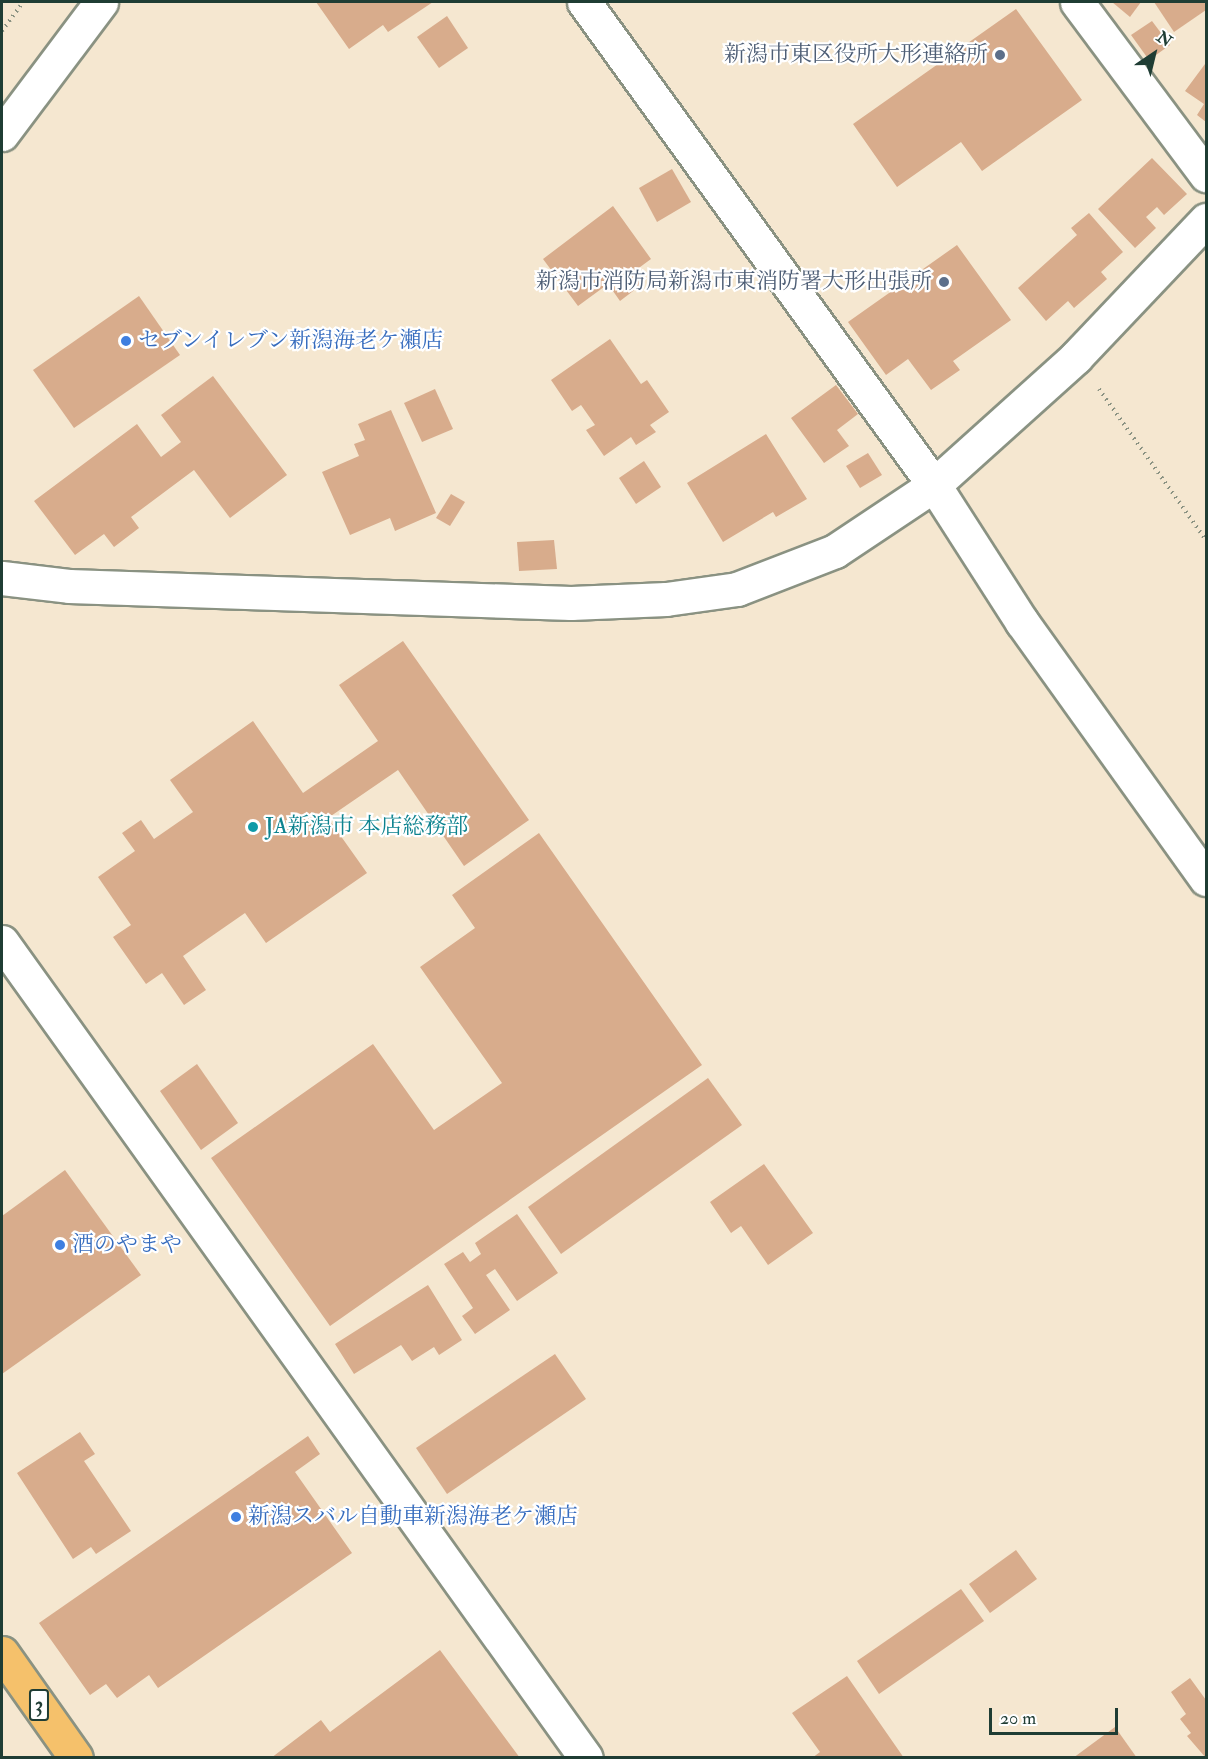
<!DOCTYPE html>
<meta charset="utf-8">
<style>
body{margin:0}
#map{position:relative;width:1208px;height:1759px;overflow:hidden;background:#f5e7d0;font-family:"IM FELL Double Pica","Noto Serif JP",serif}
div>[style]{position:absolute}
.building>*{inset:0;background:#d8ac8c}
.path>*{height:4px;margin-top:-2px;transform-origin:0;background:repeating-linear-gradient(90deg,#8a9282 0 1.5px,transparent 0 6px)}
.roads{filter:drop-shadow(2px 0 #8a9282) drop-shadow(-2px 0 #8a9282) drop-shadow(0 2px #8a9282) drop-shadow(0 -2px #8a9282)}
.minor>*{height:33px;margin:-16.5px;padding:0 16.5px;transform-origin:16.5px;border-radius:16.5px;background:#fff}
.tertiary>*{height:33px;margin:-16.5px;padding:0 16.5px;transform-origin:16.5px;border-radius:16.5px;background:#fff}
.primary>*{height:33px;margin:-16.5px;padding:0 16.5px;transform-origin:16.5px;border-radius:16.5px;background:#f5c16b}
.dots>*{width:16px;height:16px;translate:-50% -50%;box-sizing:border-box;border:3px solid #fff;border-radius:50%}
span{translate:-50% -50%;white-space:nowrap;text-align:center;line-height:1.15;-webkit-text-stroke:4.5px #fff;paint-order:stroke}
.shield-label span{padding:2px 4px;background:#fff;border:2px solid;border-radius:4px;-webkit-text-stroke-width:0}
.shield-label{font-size:21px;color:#1f3d34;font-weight:700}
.service-label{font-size:22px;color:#4e5e75}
.right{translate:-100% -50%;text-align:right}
.shop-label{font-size:22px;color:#366cbe}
.left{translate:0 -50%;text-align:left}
.culture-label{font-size:22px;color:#0d838f}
.frame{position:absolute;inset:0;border:3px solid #1f3d34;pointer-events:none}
.north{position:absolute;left:1124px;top:24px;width:60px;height:60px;-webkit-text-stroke:4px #fff;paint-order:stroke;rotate:35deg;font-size:16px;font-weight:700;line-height:24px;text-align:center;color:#1f3d34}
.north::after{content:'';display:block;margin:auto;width:21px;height:27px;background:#1f3d34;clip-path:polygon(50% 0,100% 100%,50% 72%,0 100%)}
.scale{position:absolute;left:989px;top:1708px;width:129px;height:27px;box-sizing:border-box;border:3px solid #1f3d34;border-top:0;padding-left:8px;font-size:18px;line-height:21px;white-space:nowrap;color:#1f3d34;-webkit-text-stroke:4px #fff;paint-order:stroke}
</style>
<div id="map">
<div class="building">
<i style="clip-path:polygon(316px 2px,433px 2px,388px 32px,383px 25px,349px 49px)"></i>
<i style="clip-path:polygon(1112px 2px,1141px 2px,1130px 17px)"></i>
<i style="clip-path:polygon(1154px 2px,1206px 2px,1206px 10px,1174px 32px)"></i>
<i style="clip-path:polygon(1016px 9px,1082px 100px,982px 171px,961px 142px,897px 187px,853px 124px)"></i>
<i style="clip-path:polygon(447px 16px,468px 48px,439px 68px,417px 37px)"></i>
<i style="clip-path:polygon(1152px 21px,1170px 45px,1149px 60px,1131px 35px)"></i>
<i style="clip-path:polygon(1205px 64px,1206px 65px,1206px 122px,1197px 115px,1204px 104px,1185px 91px)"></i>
<i style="clip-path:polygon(1152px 158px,1187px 194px,1164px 215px,1157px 207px,1146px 217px,1156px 228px,1135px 248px,1098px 209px)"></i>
<i style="clip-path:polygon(672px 169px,691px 202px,657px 222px,639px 188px)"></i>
<i style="clip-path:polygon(613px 206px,651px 259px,636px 270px,645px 282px,620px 301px,608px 284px,578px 306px,543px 259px)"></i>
<i style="clip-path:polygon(1089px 213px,1123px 252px,1101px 272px,1107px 279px,1074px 308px,1068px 301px,1046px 321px,1018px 288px,1077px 235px,1071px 228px)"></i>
<i style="clip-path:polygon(957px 245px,1011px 320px,953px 361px,960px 370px,931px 390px,908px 359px,886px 375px,848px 322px)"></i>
<i style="clip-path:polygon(139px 296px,180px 355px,74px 428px,33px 370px)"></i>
<i style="clip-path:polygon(610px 339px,641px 384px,647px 380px,669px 412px,650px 425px,656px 432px,636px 445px,631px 437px,604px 456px,586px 430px,595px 425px,581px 405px,572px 411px,551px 380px)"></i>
<i style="clip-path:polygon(213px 376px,287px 475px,230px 518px,194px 470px,131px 517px,139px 528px,114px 547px,104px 534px,75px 555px,34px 501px,137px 424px,161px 457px,181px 442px,161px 415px)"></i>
<i style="clip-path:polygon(836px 385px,858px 414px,837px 430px,849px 446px,824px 463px,791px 418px)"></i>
<i style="clip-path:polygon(435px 389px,453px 429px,422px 442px,404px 403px)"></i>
<i style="clip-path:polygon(391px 410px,436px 513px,395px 531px,390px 518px,350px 535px,322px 472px,359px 456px,354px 444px,365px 440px,358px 424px)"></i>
<i style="clip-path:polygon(766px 434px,807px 499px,776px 517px,773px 512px,723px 542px,687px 483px)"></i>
<i style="clip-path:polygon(868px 453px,882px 475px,860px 488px,846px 466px)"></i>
<i style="clip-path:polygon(644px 461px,661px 487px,636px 504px,619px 478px)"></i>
<i style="clip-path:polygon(451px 494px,465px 502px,450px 526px,436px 518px)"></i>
<i style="clip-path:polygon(554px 540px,557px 569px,519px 571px,517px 542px)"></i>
<i style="clip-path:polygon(403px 641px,529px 820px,464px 866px,398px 770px,328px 818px,367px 873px,266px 943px,245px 913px,183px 956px,206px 990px,184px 1005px,162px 973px,146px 984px,113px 937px,131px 925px,98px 877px,135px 851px,122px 833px,141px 820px,154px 839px,193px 812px,170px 780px,253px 721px,303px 793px,378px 741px,339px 685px)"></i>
<i style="clip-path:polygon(539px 833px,702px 1065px,330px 1326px,211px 1158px,373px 1044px,434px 1130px,502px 1083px,420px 967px,475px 928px,452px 895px)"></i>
<i style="clip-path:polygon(197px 1064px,238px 1123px,201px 1150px,160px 1091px)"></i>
<i style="clip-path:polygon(708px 1078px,742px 1125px,561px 1254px,528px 1207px)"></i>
<i style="clip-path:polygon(764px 1164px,813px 1233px,768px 1265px,741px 1226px,731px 1233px,710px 1202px)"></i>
<i style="clip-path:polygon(65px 1170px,141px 1275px,2px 1374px,2px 1216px)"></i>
<i style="clip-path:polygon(517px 1214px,558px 1273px,517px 1301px,495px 1269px,486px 1275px,510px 1310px,475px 1334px,462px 1316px,473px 1308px,444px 1264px,463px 1252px,470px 1262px,481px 1254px,475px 1243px)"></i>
<i style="clip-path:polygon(428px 1285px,462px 1340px,439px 1355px,434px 1347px,412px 1361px,401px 1345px,354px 1374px,335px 1344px)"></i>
<i style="clip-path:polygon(555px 1354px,586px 1399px,447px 1494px,416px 1448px)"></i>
<i style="clip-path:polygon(80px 1432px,95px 1454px,84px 1461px,131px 1531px,96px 1554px,91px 1547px,73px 1559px,17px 1473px)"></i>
<i style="clip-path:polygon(308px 1436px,320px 1454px,295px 1472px,352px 1553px,158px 1688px,149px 1675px,117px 1698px,106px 1684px,90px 1695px,39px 1623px)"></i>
<i style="clip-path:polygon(1016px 1550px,1037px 1579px,990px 1613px,969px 1584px)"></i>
<i style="clip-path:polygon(961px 1589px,984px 1621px,879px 1694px,857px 1661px)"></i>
<i style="clip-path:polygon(440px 1650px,520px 1758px,271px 1758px,321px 1720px,330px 1732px)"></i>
<i style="clip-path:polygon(847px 1676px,904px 1758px,812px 1758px,820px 1752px,792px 1713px)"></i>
<i style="clip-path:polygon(1190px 1678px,1206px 1700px,1206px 1758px,1187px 1736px,1191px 1733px,1180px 1719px,1186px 1714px,1171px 1692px)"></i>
<i style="clip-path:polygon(1115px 1727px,1137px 1758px,1073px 1758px)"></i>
</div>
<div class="path">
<i style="left:2px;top:31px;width:36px;rotate:-54deg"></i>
<i style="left:1099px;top:389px;width:185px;rotate:54.7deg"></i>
</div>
<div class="roads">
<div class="minor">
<i style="left:584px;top:2px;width:596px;rotate:54.07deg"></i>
<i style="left:934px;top:485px;width:163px;rotate:57.3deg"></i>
<i style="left:1022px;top:622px;width:316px;rotate:54.4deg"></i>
<i style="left:1077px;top:2px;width:216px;rotate:53.3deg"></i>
<i style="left:2px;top:578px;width:67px;rotate:6.8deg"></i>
<i style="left:69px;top:586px;width:502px;rotate:1.94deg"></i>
<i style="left:571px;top:603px;width:95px;rotate:-2.4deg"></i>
<i style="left:666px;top:599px;width:72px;rotate:-8deg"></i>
<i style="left:737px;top:589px;width:105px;rotate:-21.2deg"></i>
<i style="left:835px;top:551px;width:119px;rotate:-33.7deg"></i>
<i style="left:934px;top:485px;width:191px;rotate:-42deg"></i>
<i style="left:1076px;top:357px;width:189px;rotate:-46.5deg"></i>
<i style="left:2px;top:942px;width:1003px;rotate:54.41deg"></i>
</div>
<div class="tertiary">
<i style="left:2px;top:134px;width:165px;rotate:-53.1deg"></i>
</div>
<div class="primary">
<i style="left:2px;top:1653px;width:128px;rotate:54.8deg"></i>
</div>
</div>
<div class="dots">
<i style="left:1000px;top:55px;background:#5c6f8a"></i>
<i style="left:944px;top:282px;background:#5c6f8a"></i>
<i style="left:126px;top:341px;background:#3f7fe0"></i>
<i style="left:253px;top:827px;background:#0f9aa8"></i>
<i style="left:60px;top:1245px;background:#3f7fe0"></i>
<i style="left:236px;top:1517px;background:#3f7fe0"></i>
</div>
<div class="shield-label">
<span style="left:39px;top:1705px">3</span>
</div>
<div class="service-label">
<span class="right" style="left:988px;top:55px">新潟市東区役所大形連絡所</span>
<span class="right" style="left:932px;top:282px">新潟市消防局新潟市東消防署大形出張所</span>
</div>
<div class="shop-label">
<span class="left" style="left:138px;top:341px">セブンイレブン新潟海老ケ瀬店</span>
<span class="left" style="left:72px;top:1245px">酒のやまや</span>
<span class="left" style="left:248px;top:1517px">新潟スバル自動車新潟海老ケ瀬店</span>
</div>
<div class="culture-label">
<span class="left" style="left:265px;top:827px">JA新潟市 本店総務部</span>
</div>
<div class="frame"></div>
<div class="north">N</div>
<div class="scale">20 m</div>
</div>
